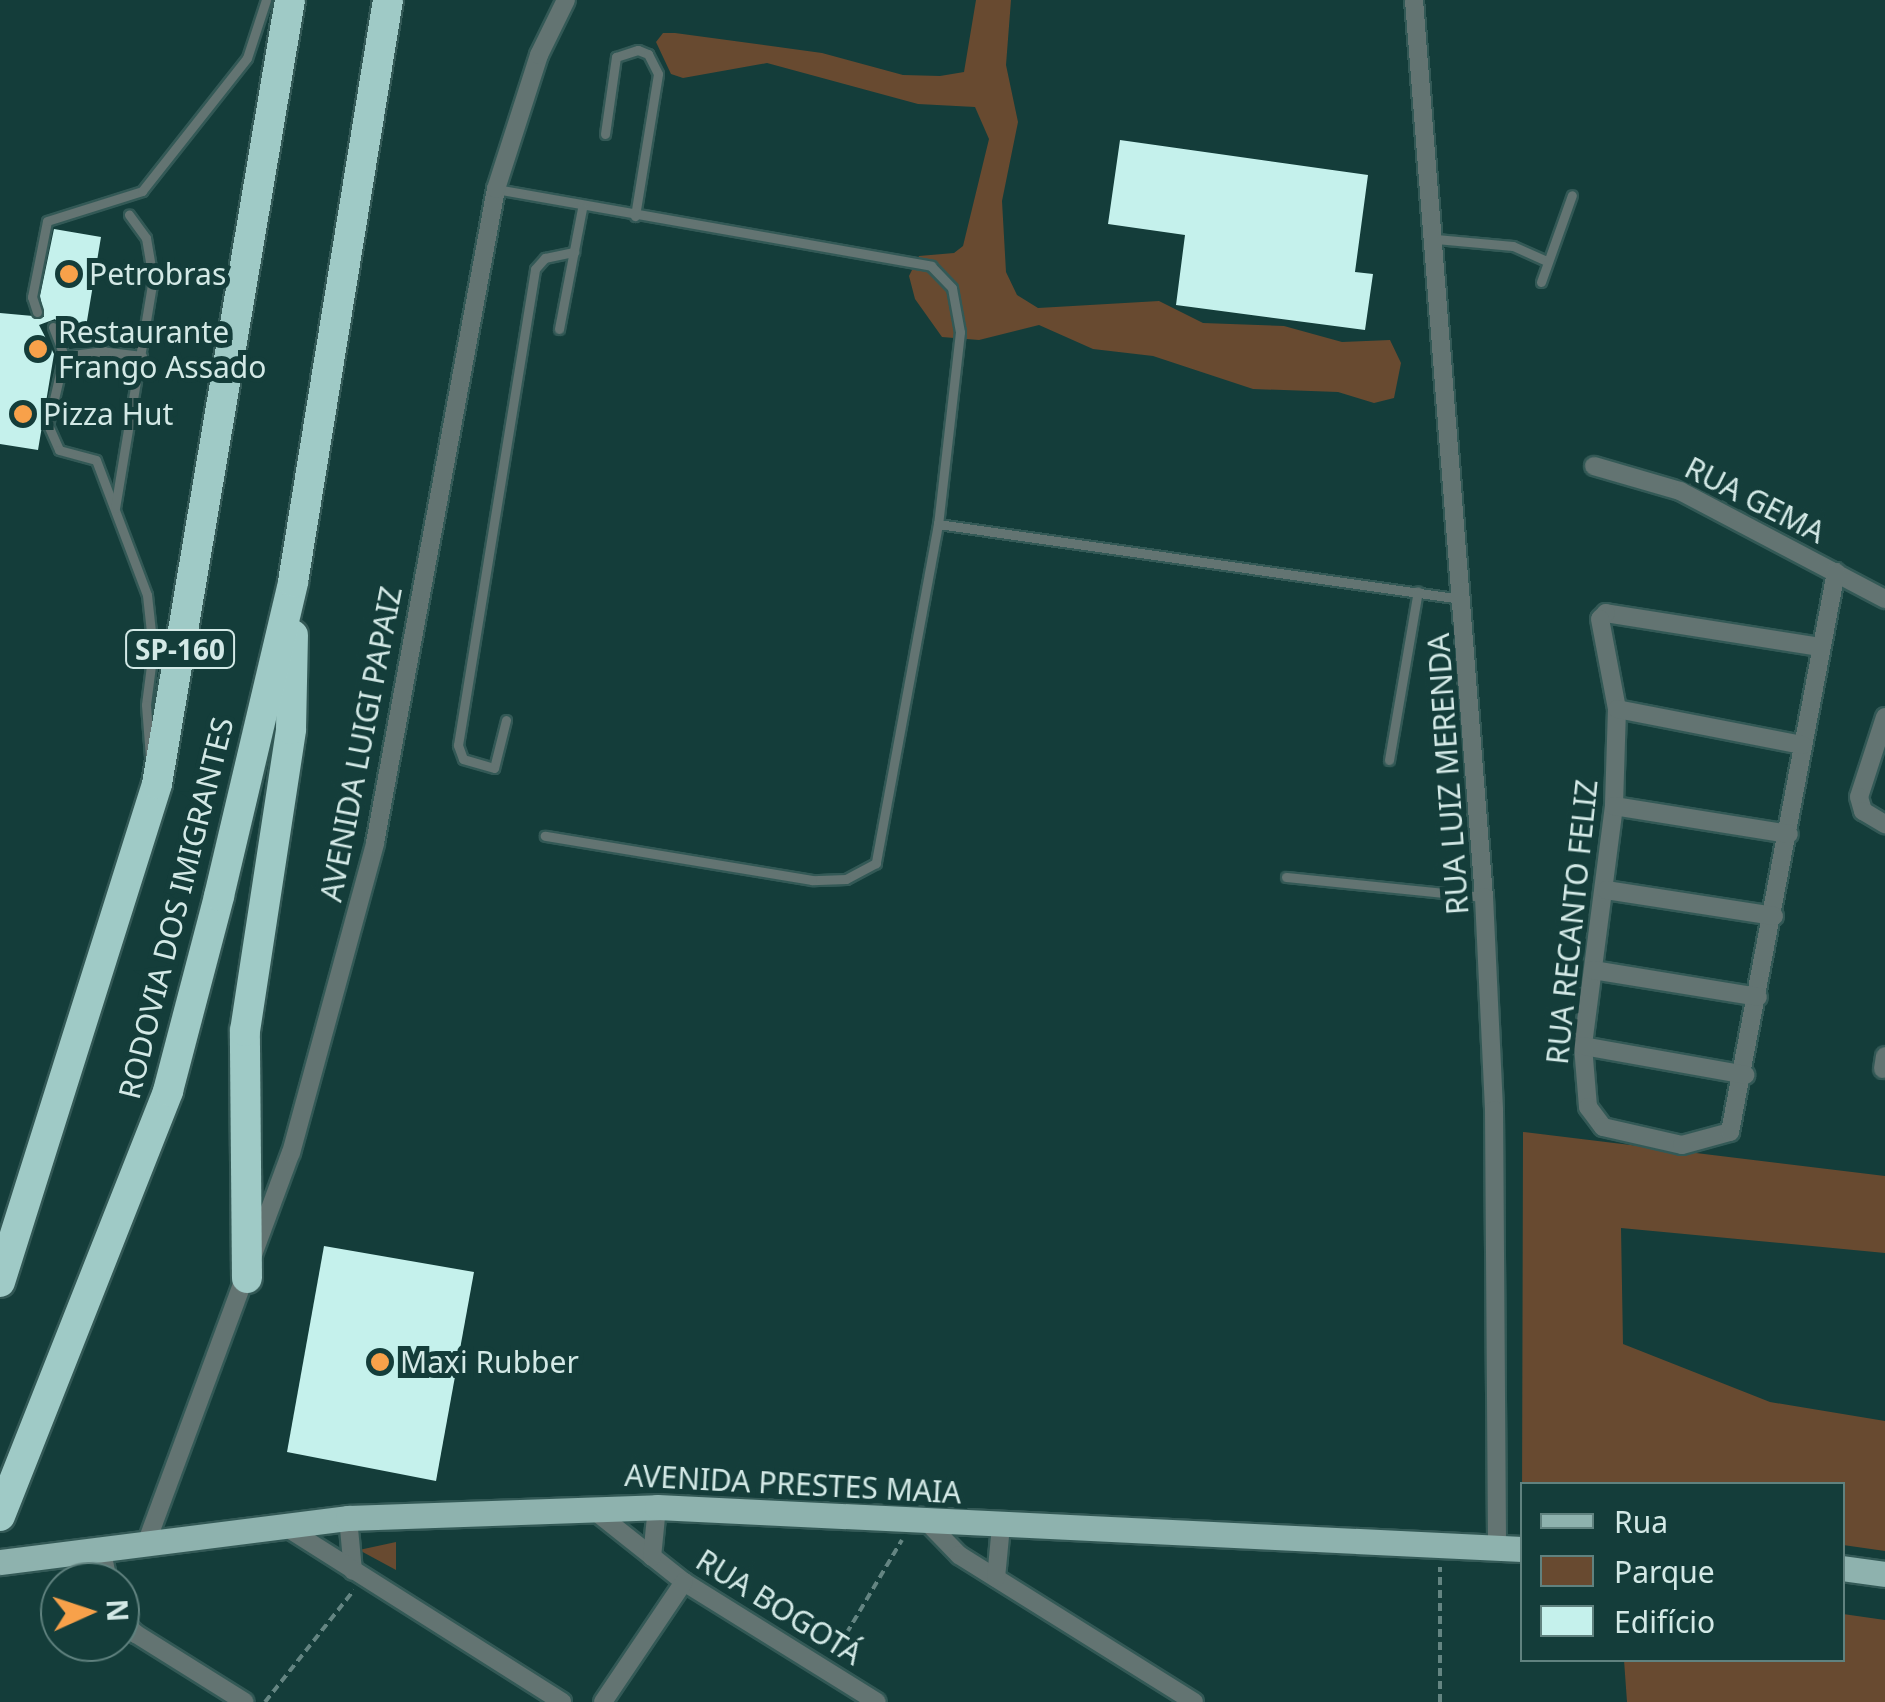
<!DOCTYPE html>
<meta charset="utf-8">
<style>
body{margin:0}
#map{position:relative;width:1885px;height:1702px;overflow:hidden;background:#143d3a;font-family:"Noto Sans",sans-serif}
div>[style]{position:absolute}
.green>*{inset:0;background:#684a30}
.building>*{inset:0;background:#c5f1ec}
.path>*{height:4px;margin-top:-2px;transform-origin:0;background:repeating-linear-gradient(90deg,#648582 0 8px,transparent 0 13px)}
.roads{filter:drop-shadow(2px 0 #335956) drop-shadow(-2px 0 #335956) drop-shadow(0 2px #335956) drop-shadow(0 -2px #335956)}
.lane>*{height:9px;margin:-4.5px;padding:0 4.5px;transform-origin:4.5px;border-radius:4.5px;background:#637472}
.street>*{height:18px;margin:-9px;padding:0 9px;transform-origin:9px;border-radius:9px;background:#637472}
.primary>*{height:25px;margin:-12.5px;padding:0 12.5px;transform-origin:12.5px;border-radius:12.5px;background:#8eb2ae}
.highway>*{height:30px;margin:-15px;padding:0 15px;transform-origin:15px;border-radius:15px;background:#9fcac6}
.dots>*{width:28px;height:28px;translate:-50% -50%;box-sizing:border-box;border:5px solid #143d3a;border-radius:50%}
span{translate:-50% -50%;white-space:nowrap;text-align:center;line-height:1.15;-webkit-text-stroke:10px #143d3a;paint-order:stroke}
.shield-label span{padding:2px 8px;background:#143d3a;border:2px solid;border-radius:8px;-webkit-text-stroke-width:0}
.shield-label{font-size:28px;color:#d3e9e6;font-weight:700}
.poi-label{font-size:30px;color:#d3e9e6}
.left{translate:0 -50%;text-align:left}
.street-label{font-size:30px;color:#d3e9e6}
.legend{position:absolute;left:1520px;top:1482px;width:325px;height:180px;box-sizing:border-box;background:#143d3a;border:2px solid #60827f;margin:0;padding:12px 18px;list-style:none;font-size:30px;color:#d3e9e6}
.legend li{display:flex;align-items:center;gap:20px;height:50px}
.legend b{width:50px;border:2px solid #60827f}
.north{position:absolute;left:40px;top:1562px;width:100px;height:100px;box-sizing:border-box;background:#143d3a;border:2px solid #60827f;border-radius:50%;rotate:87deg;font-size:28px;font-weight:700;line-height:40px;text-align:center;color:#d3e9e6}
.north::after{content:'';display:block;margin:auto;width:35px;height:45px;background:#f8a14a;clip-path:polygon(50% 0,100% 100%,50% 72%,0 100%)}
</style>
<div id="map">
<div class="green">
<i style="clip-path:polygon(976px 0,1011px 0,1006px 65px,1018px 122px,1002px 201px,1006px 272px,1017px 295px,1038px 308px,1159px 301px,1203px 323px,1284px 326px,1342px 342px,1390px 340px,1401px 363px,1394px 398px,1374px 403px,1338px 392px,1253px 389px,1153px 356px,1093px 349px,1039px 325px,979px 340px,942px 337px,915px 299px,909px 276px,919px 256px,954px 253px,963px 246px,989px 139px,975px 107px,918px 104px,767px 63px,683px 78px,671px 74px,656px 42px,663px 33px,675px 33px,822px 53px,903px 75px,940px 76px,964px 72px)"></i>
<i style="clip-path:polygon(1523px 1132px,1885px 1176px,1885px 1253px,1621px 1228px,1623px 1344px,1770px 1402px,1885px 1421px,1885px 1551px,1843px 1545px,1842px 1484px,1522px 1484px,1522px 1502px)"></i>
<i style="clip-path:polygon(396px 1542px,396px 1570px,359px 1550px)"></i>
<i style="clip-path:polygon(1843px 1614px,1885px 1620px,1885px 1702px,1627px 1702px,1624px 1660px,1842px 1660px)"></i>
</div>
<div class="building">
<i style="clip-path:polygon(1120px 140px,1368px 175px,1355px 272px,1373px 274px,1365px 330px,1176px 305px,1185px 235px,1108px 224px)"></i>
<i style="clip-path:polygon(54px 229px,101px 237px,85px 333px,62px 329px,55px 319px,39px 325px,54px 354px,38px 450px,0 444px,0 313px,44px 317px,40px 296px)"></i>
<i style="clip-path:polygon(324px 1246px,474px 1272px,436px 1481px,287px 1452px)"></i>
</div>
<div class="path">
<i style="left:833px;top:1656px;width:135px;rotate:-59.3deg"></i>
<i style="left:265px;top:1702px;width:143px;rotate:-51.5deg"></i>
<i style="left:1440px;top:1702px;width:135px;rotate:-90deg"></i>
</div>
<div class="roads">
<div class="lane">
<i style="left:605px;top:134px;width:78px;rotate:-81.9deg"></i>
<i style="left:616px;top:57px;width:23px;rotate:-18deg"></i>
<i style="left:638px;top:50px;width:11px;rotate:22deg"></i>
<i style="left:648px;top:54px;width:22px;rotate:63deg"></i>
<i style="left:658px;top:74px;width:144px;rotate:99.2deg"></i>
<i style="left:496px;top:189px;width:442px;rotate:10deg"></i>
<i style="left:931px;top:266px;width:30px;rotate:46deg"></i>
<i style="left:952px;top:288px;width:45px;rotate:79.7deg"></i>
<i style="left:960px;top:332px;width:193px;rotate:96.5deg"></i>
<i style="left:938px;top:524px;width:345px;rotate:100.4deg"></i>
<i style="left:876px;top:863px;width:34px;rotate:152deg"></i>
<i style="left:846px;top:879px;width:34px;rotate:178deg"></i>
<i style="left:812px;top:880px;width:271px;rotate:-170.6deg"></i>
<i style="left:1436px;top:239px;width:77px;rotate:5.2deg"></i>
<i style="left:1513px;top:246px;width:34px;rotate:24deg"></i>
<i style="left:1541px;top:282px;width:92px;rotate:-70.4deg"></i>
<i style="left:37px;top:312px;width:16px;rotate:-108deg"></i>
<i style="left:32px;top:297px;width:77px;rotate:-78.8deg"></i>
<i style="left:47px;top:221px;width:100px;rotate:-17.5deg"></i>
<i style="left:142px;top:191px;width:169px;rotate:-51.7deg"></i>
<i style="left:247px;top:58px;width:61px;rotate:-71.9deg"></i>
<i style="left:53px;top:327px;width:31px;rotate:69deg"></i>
<i style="left:559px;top:329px;width:123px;rotate:-79.2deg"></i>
<i style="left:142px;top:356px;width:38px;rotate:-173deg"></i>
<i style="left:104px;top:351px;width:40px;rotate:172.9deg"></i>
<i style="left:64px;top:356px;width:71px;rotate:103.1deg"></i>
<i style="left:48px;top:425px;width:27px;rotate:66deg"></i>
<i style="left:59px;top:450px;width:38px;rotate:15deg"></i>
<i style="left:96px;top:460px;width:144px;rotate:69.3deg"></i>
<i style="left:147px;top:595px;width:55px;rotate:83.8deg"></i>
<i style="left:153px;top:650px;width:55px;rotate:97.3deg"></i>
<i style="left:146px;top:705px;width:52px;rotate:85.6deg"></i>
<i style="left:115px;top:508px;width:232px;rotate:-80.6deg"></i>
<i style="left:153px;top:279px;width:42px;rotate:-99.7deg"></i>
<i style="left:146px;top:238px;width:29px;rotate:-126deg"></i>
<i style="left:938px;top:524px;width:528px;rotate:8.16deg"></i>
<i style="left:506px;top:720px;width:49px;rotate:104deg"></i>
<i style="left:494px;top:768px;width:32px;rotate:-164deg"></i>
<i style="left:463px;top:759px;width:15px;rotate:-110deg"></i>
<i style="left:458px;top:745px;width:482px;rotate:-80.8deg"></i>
<i style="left:535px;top:269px;width:15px;rotate:-48deg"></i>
<i style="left:545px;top:258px;width:30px;rotate:-12deg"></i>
<i style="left:1389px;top:760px;width:171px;rotate:-80.3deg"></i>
<i style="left:1286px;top:877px;width:199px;rotate:5.8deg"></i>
</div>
<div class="street">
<i style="left:1414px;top:0;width:900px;rotate:85.54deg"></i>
<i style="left:1484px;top:897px;width:213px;rotate:87.3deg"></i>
<i style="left:1494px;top:1110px;width:437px;rotate:89.6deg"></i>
<i style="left:1594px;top:466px;width:90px;rotate:16.2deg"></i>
<i style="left:1680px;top:491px;width:232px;rotate:27.8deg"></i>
<i style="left:1820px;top:647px;width:217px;rotate:-171deg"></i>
<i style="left:1606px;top:613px;width:8px;rotate:135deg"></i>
<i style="left:1600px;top:619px;width:92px;rotate:79.3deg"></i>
<i style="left:1617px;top:709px;width:97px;rotate:91.8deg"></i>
<i style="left:1614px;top:806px;width:242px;rotate:97.4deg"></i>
<i style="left:1583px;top:1046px;width:61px;rotate:85.3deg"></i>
<i style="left:1588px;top:1107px;width:25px;rotate:53deg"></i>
<i style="left:1603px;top:1127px;width:81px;rotate:12.8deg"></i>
<i style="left:1682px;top:1145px;width:50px;rotate:-15.2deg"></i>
<i style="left:1730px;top:1132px;width:570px;rotate:-79.28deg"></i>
<i style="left:1617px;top:709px;width:189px;rotate:11deg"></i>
<i style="left:1885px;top:717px;width:84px;rotate:108deg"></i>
<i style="left:1859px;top:797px;width:15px;rotate:74deg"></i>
<i style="left:1863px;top:811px;width:26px;rotate:31deg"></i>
<i style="left:1614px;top:806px;width:177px;rotate:9.1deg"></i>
<i style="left:1606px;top:890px;width:170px;rotate:8.8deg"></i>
<i style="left:1593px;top:970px;width:167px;rotate:9.3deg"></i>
<i style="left:1583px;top:1046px;width:165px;rotate:10.1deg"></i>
<i style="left:1883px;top:1069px;width:13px;rotate:-81deg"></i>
<i style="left:591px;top:1508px;width:119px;rotate:38.5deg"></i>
<i style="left:684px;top:1582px;width:227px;rotate:31.9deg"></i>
<i style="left:348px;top:1518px;width:53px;rotate:84.6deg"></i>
<i style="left:928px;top:1523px;width:45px;rotate:45.9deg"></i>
<i style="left:959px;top:1555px;width:277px;rotate:32deg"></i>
<i style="left:284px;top:1526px;width:329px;rotate:32.3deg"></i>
<i style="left:146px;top:1544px;width:417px;rotate:-69.7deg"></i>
<i style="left:291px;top:1153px;width:321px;rotate:-74.8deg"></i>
<i style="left:375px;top:843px;width:665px;rotate:-79.52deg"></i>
<i style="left:496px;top:189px;width:141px;rotate:-72.2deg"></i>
<i style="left:539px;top:55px;width:61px;rotate:-63.9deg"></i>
<i style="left:102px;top:1551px;width:32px;rotate:79deg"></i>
<i style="left:652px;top:1557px;width:50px;rotate:-84.3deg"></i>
<i style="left:996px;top:1578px;width:52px;rotate:-84.5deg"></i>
<i style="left:120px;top:1618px;width:23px;rotate:45deg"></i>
<i style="left:136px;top:1634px;width:128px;rotate:32deg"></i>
<i style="left:603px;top:1702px;width:145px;rotate:-56deg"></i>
</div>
<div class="primary">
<i style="left:0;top:1562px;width:351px;rotate:-7.2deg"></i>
<i style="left:348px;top:1518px;width:309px;rotate:-2deg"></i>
<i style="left:657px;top:1507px;width:866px;rotate:2.78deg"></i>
<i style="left:1842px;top:1568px;width:43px;rotate:7.9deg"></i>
</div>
<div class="highway">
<i style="left:247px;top:1278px;width:247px;rotate:-90.5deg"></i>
<i style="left:245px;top:1031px;width:305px;rotate:-81.3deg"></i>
<i style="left:291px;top:729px;width:94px;rotate:-88.8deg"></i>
<i style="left:0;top:1282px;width:522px;rotate:-72.5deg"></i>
<i style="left:157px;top:784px;width:795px;rotate:-80.37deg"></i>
<i style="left:0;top:1516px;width:457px;rotate:-68.4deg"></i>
<i style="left:168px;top:1091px;width:202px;rotate:-75.3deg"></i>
<i style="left:219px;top:896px;width:323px;rotate:-76.7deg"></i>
<i style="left:293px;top:582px;width:590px;rotate:-80.73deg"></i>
</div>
</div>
<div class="dots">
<i style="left:69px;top:274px;background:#f8a14a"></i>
<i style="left:38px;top:349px;background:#f8a14a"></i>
<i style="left:23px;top:414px;background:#f8a14a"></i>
<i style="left:380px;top:1362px;background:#f8a14a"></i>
</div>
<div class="shield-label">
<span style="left:180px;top:649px">SP-160</span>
</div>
<div class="poi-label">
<span class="left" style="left:89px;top:274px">Petrobras</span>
<span class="left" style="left:58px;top:349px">Restaurante<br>Frango Assado</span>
<span class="left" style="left:43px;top:414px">Pizza Hut</span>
<span class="left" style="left:400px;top:1362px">Maxi Rubber</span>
</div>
<div class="street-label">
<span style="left:1755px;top:500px;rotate:27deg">RUA GEMA</span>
<span style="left:361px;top:744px;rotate:-79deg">AVENIDA LUIGI PAPAIZ</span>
<span style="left:1448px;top:774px;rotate:-94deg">RUA LUIZ MERENDA</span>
<span style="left:176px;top:908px;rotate:-76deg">RODOVIA DOS IMIGRANTES</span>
<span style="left:1572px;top:922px;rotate:-84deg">RUA RECANTO FELIZ</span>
<span style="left:793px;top:1484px;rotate:3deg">AVENIDA PRESTES MAIA</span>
<span style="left:779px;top:1607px;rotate:32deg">RUA BOGOTÁ</span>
</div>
<ul class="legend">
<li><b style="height:12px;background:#8eb2ae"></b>Rua</li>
<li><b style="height:28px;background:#684a30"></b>Parque</li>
<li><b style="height:28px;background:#c5f1ec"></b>Edifício</li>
</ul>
<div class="north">N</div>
</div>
